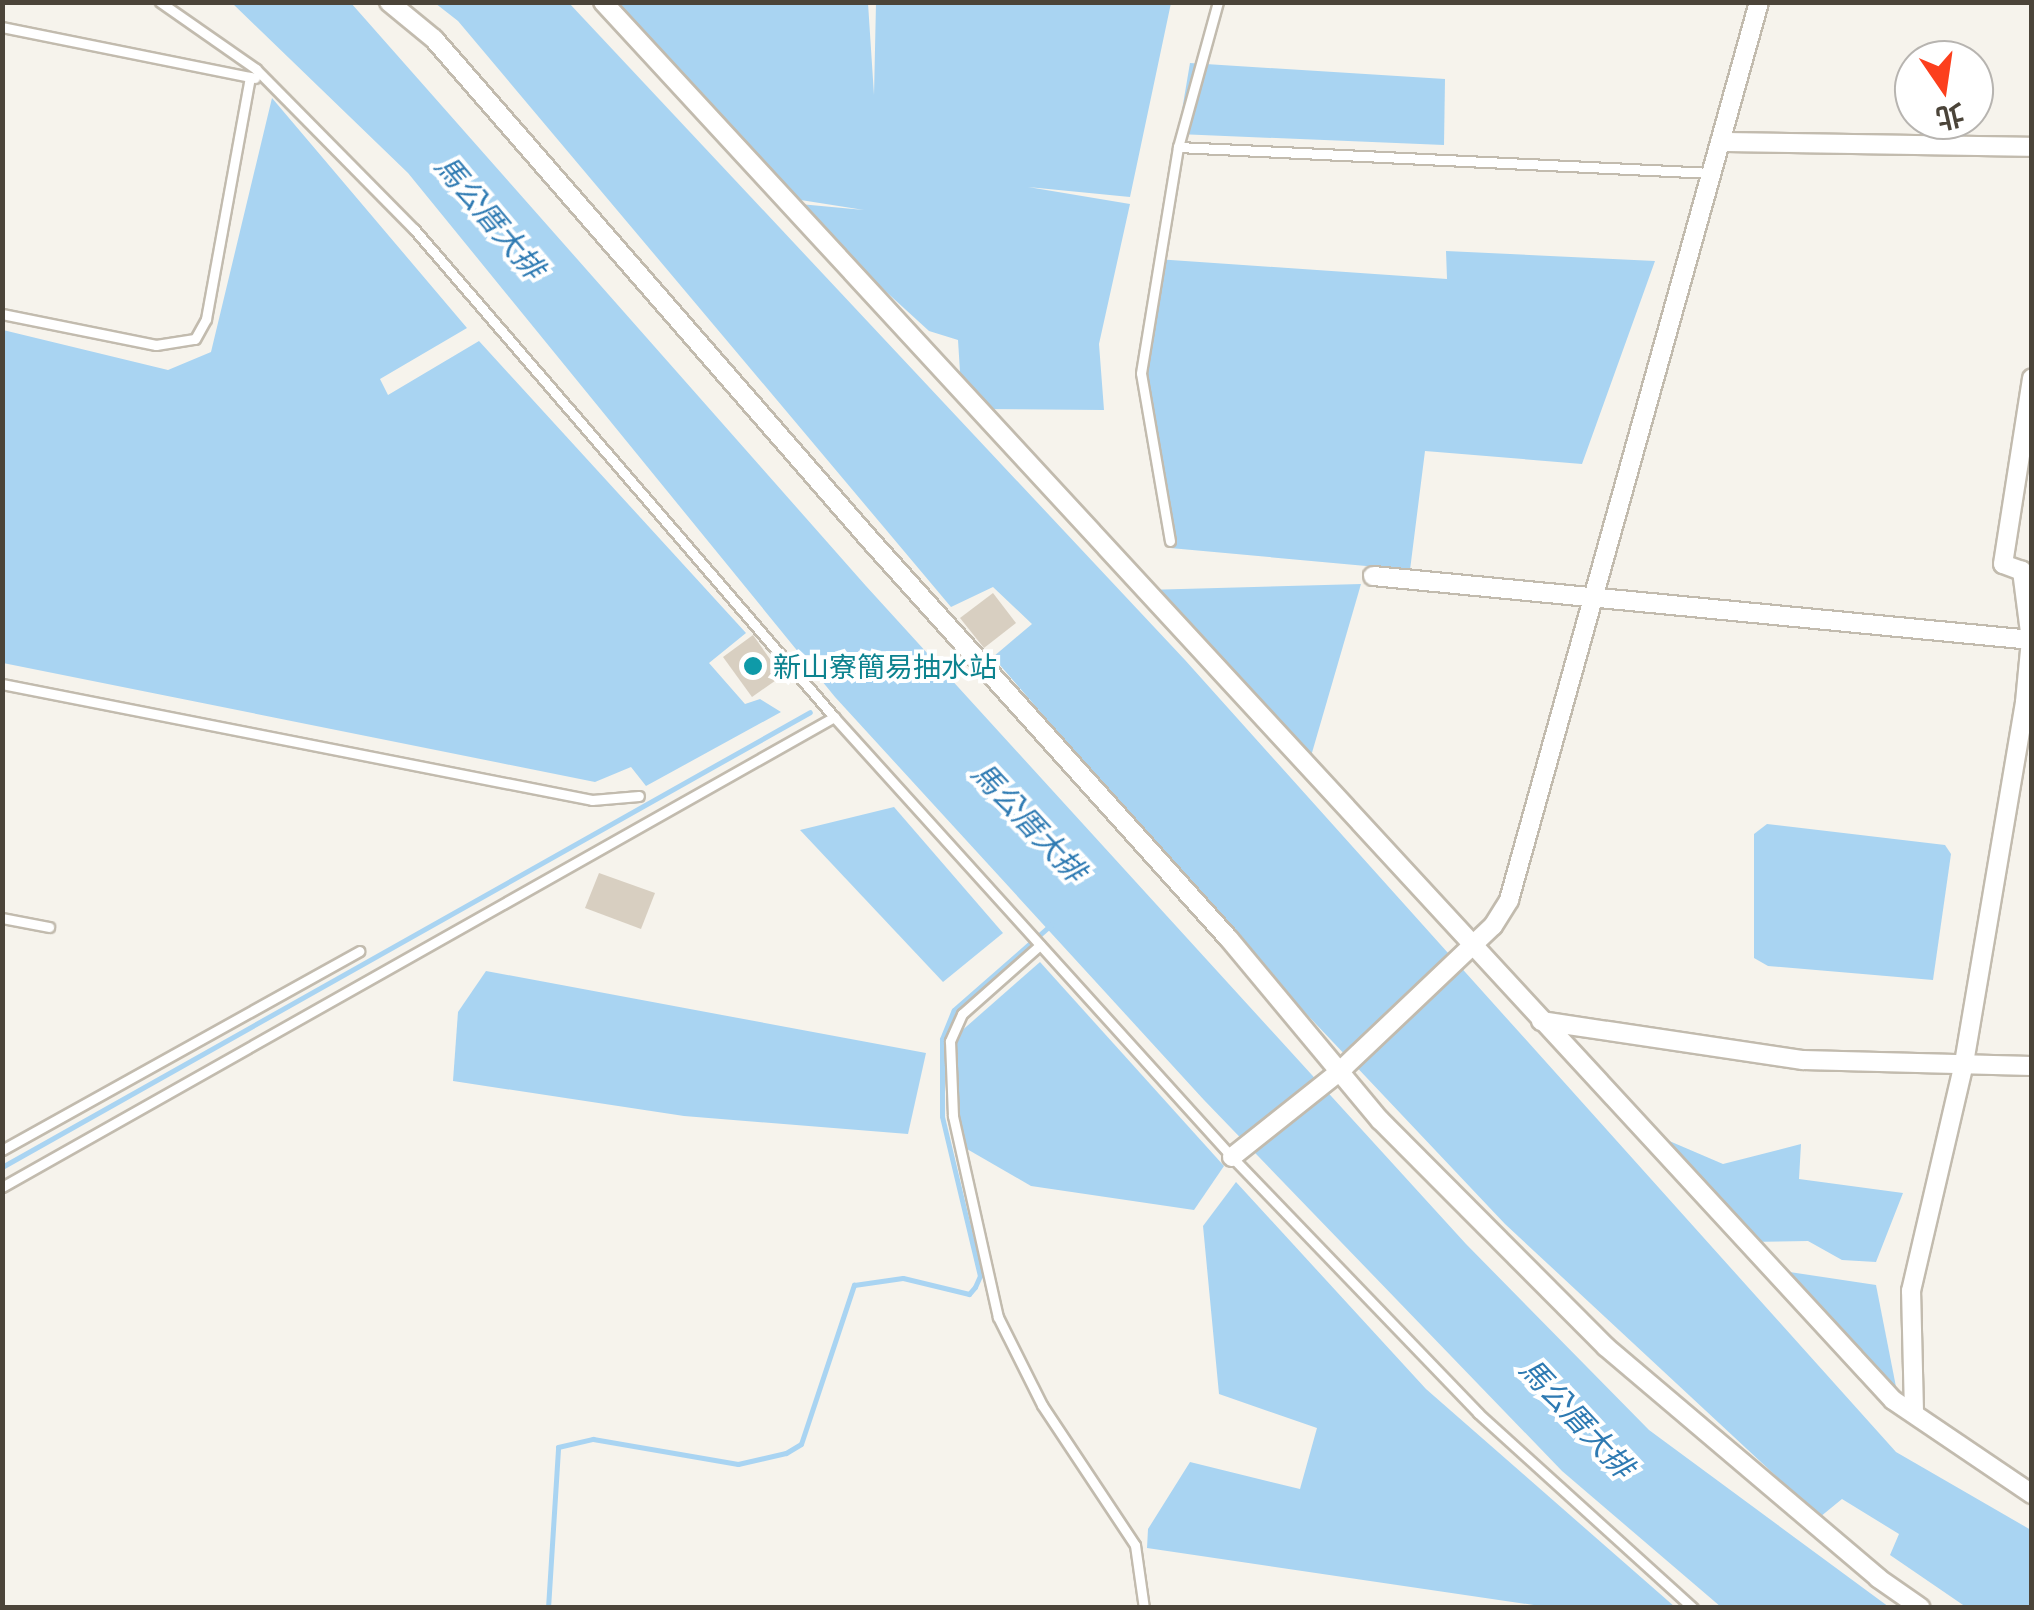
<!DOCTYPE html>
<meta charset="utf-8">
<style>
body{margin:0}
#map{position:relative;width:2034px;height:1610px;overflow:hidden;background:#f6f3ec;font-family:"Open Sans","Noto Sans TC",sans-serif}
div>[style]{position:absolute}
.water>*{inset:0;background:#a9d4f2}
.stream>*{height:5px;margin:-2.5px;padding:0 2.5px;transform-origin:2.5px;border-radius:2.5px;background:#a9d4f2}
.building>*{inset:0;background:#d8cfc1}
.roads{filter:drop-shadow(2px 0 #c2bbae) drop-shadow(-2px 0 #c2bbae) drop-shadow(0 2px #c2bbae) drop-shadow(0 -2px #c2bbae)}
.service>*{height:9px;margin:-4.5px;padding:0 4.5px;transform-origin:4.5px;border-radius:4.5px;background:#fff}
.minor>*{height:18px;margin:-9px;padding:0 9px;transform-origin:9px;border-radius:9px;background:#fff}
.dots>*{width:28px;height:28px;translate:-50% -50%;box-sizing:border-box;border:5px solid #fff;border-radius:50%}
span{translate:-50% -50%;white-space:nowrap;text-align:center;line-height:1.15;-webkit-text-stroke:8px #fff;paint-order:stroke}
.culture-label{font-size:28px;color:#0d838f}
.left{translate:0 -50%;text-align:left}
.water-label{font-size:30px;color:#2e7ab2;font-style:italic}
.frame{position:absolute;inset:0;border:5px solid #4b4439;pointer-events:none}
.north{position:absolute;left:1894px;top:40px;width:100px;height:100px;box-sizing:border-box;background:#fff;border:2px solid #b7b4b0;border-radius:50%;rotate:167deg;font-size:28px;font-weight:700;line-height:40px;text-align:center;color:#4b4439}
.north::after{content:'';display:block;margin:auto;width:35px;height:45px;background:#fc3f1d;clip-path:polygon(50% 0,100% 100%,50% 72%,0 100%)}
</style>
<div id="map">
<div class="water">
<i style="clip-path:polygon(232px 3px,351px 3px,866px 586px,1466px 1244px,1649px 1430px,1889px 1607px,1721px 1607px,1562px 1471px,1204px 1100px,835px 697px,408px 173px)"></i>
<i style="clip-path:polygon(435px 3px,569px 3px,1185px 660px,1896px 1452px,2031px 1530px,2031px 1607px,1966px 1607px,1890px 1555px,1899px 1534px,1842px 1499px,1820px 1517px,1505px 1224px,1245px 949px,993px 657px,1032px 624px,993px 587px,951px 607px,458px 21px)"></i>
<i style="clip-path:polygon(612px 3px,868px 3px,874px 95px,876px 3px,1171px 3px,1130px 197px,1028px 187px,1130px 204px,1099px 344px,1104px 410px,980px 409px,961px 388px,958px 340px,929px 331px,789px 203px,864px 210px,788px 198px)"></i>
<i style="clip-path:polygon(1190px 63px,1445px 79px,1444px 145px,1178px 134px)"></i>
<i style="clip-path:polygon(272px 98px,467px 328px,380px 379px,388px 395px,479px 341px,746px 633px,709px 663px,745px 704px,760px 699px,781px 712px,646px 786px,631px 767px,595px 782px,3px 663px,3px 330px,168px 370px,211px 352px)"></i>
<i style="clip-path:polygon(1446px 251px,1655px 261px,1582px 464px,1425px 451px,1410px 570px,1170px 548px,1136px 372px,1156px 259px,1447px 279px)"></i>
<i style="clip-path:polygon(1361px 584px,1309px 763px,1145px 590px)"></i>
<i style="clip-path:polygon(894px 807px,1003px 933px,943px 982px,800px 830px)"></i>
<i style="clip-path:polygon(1767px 824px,1945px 845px,1951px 854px,1933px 980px,1768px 966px,1754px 958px,1754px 834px)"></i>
<i style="clip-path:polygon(1040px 962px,1224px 1166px,1194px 1210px,1031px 1186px,960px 1145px,950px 1041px)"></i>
<i style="clip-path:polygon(486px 971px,926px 1053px,908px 1134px,684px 1116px,453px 1081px,458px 1012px)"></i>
<i style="clip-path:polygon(1639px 1128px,1723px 1164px,1801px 1144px,1799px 1179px,1903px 1193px,1876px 1262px,1842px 1260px,1808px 1241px,1746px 1242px)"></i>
<i style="clip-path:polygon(1236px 1182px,1426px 1389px,1675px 1607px,1547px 1607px,1147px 1548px,1148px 1529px,1190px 1462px,1300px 1489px,1317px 1428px,1219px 1394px,1203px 1226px)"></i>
<i style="clip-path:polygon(1763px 1268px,1876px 1285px,1898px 1397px)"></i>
</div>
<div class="stream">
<i style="left:2px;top:1167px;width:927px;rotate:-29.38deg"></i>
<i style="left:548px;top:1608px;width:161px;rotate:-86.4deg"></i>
<i style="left:558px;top:1447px;width:36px;rotate:-13deg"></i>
<i style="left:593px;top:1439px;width:147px;rotate:9.8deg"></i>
<i style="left:738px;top:1464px;width:49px;rotate:-12.9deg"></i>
<i style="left:786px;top:1453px;width:17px;rotate:-31deg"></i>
<i style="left:801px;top:1444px;width:168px;rotate:-71.6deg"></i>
<i style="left:854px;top:1285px;width:49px;rotate:-8.1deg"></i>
<i style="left:903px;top:1278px;width:68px;rotate:13.6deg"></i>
<i style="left:969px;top:1294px;width:9px;rotate:-49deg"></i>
<i style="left:975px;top:1287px;width:12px;rotate:-66deg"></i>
<i style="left:980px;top:1276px;width:164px;rotate:-103.4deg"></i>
<i style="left:942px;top:1116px;width:77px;rotate:-90deg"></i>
<i style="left:942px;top:1039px;width:31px;rotate:-68deg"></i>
<i style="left:954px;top:1010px;width:130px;rotate:-41.3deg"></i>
</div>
<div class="building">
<i style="clip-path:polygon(993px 593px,1016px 623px,984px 648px,960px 618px)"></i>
<i style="clip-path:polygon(753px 635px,782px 676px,752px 697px,723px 657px)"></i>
<i style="clip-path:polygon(599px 873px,655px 893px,641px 929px,585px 908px)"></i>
</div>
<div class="roads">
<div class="service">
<i style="left:160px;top:2px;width:117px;rotate:34.9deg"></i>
<i style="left:256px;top:69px;width:225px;rotate:45.4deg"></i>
<i style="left:414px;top:229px;width:644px;rotate:49.28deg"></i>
<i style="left:834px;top:717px;width:593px;rotate:47.87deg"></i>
<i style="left:1232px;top:1157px;width:355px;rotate:46.1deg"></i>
<i style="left:1478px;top:1413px;width:290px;rotate:42.2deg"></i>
<i style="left:2px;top:27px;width:258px;rotate:11.4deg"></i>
<i style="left:1178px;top:147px;width:534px;rotate:2.79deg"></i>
<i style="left:2px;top:314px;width:157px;rotate:11.4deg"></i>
<i style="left:156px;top:345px;width:39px;rotate:-9deg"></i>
<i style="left:195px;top:339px;width:23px;rotate:-61deg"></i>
<i style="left:206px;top:319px;width:246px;rotate:-79.7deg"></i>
<i style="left:1170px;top:541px;width:170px;rotate:-99.8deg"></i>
<i style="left:1141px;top:373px;width:229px;rotate:-80.7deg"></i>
<i style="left:1178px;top:147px;width:150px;rotate:-74.6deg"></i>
<i style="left:2px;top:684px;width:601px;rotate:11.12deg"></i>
<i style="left:592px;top:800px;width:47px;rotate:-4.9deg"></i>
<i style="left:2px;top:918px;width:48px;rotate:10.8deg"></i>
<i style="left:1040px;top:945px;width:104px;rotate:138.5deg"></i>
<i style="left:962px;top:1014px;width:30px;rotate:114deg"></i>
<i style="left:950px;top:1041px;width:75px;rotate:87.7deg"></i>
<i style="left:953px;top:1116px;width:206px;rotate:77.4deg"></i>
<i style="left:998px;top:1317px;width:98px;rotate:63.4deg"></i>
<i style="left:1042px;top:1405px;width:168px;rotate:56.4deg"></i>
<i style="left:1135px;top:1545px;width:64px;rotate:81.9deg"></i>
<i style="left:2px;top:1150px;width:409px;rotate:-29.1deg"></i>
<i style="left:2px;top:1187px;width:956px;rotate:-29.46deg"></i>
</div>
<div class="minor">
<i style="left:389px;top:2px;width:58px;rotate:39.4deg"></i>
<i style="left:434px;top:39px;width:664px;rotate:48.97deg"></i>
<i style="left:870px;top:540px;width:537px;rotate:48.02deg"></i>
<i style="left:1229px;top:939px;width:236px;rotate:50.2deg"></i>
<i style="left:1380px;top:1120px;width:320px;rotate:45.1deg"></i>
<i style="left:1606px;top:1347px;width:357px;rotate:40.3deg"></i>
<i style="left:1878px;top:1578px;width:52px;rotate:34.9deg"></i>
<i style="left:603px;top:2px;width:1902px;rotate:47.3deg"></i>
<i style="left:1893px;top:1400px;width:168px;rotate:34.1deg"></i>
<i style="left:1720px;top:142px;width:312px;rotate:0.9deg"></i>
<i style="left:1373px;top:576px;width:662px;rotate:5.55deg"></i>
<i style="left:1541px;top:1021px;width:265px;rotate:8.5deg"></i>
<i style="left:1803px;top:1060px;width:229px;rotate:1.5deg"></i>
<i style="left:1232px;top:1157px;width:137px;rotate:-38.5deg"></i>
<i style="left:1339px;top:1072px;width:212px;rotate:-43.5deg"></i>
<i style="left:1493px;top:926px;width:31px;rotate:-58deg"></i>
<i style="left:1509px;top:900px;width:932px;rotate:-74.44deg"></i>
<i style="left:1914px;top:1412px;width:121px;rotate:-91.4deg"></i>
<i style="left:1911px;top:1291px;width:234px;rotate:-76.9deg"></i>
<i style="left:1964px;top:1063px;width:366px;rotate:-80.4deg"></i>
<i style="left:2025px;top:702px;width:62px;rotate:-84.5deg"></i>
<i style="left:2031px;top:640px;width:70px;rotate:-97.4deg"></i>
<i style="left:2022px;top:571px;width:20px;rotate:-160deg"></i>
<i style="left:2003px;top:564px;width:188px;rotate:-81.1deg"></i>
</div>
</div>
<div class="dots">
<i style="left:753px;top:666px;background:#0f9aa8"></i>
</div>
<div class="culture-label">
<span class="left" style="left:773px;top:666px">新山寮簡易抽水站</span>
</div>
<div class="water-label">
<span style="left:490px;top:217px;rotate:50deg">馬公厝大排</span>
<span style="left:1029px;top:822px;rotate:47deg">馬公厝大排</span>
<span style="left:1577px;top:1418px;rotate:47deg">馬公厝大排</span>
</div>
<div class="frame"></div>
<div class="north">北</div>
</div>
